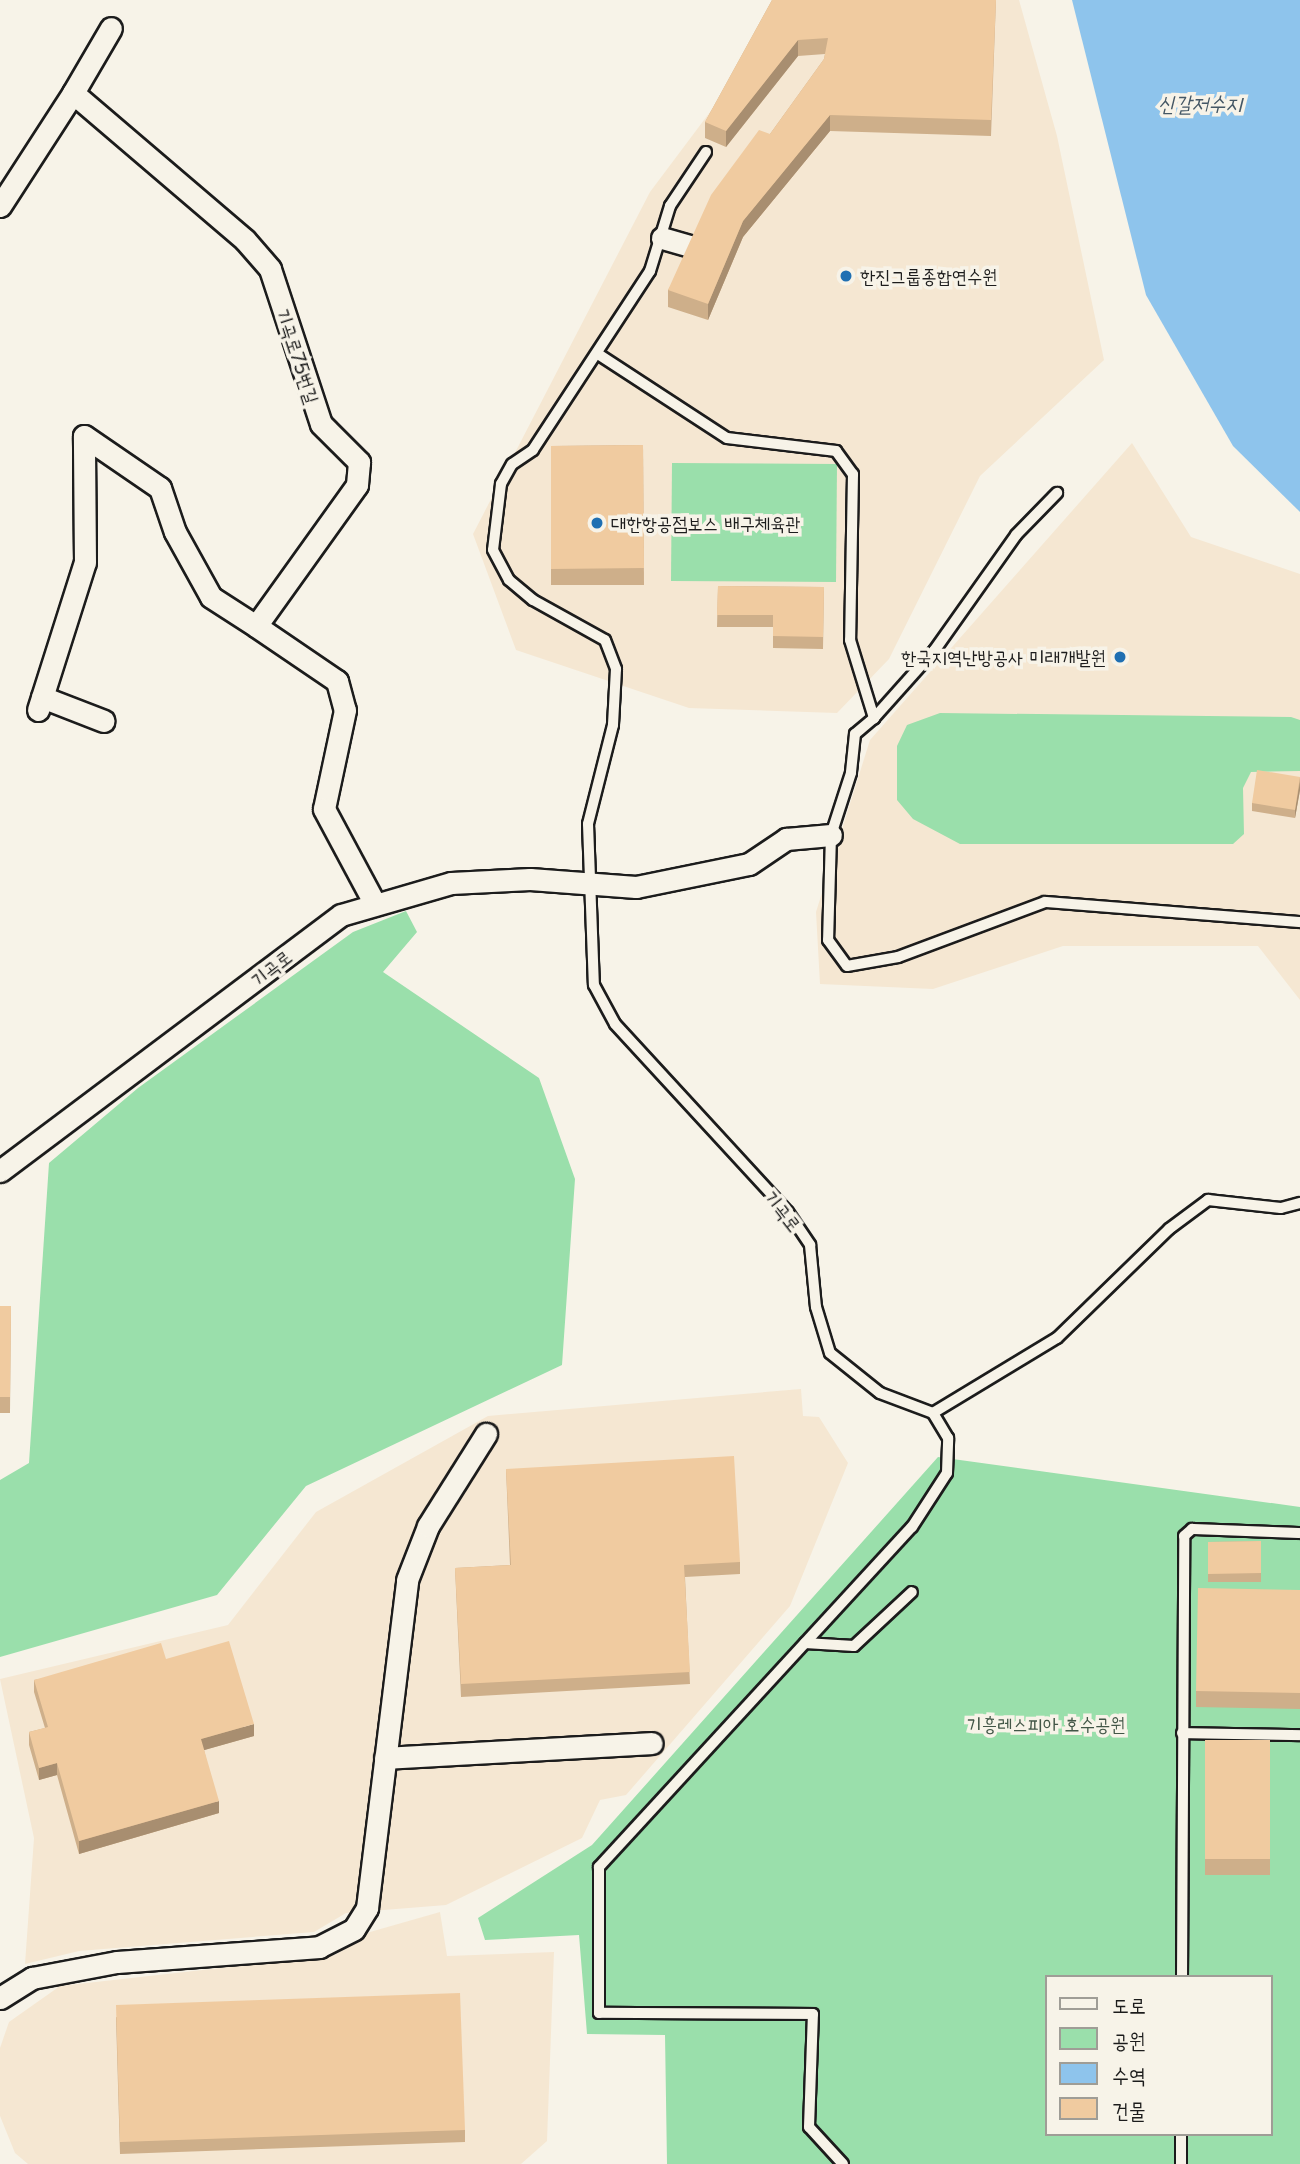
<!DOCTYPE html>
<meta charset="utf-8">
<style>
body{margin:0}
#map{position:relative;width:1300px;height:2164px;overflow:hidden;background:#f7f3e8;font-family:"Playpen Sans","Poor Story",sans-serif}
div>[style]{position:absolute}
.built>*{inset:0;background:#f5e7d2}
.green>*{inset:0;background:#9adfab}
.water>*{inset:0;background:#8ec4ec}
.roads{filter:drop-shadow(2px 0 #1c1c1c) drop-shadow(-2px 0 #1c1c1c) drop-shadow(0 2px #1c1c1c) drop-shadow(0 -2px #1c1c1c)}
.lane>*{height:10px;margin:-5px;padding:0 5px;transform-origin:5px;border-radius:5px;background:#f7f3e8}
.street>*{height:21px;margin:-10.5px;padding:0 10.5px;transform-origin:10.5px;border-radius:10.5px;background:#f7f3e8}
.wall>*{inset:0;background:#ceaf8a}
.shaded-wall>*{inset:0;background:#a88e70}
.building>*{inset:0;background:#f0cba0}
.dots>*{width:19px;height:19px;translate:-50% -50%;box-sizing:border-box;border:4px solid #f7f3e8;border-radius:50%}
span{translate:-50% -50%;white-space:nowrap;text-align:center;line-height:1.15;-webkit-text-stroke:7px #f7f3e8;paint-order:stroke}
.poi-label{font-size:19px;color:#1c1c1c}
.left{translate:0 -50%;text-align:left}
.right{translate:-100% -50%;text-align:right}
.street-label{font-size:19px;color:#1c1c1c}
.park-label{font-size:19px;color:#425647}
.water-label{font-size:21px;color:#445765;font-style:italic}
.legend{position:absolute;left:1045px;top:1975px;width:228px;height:161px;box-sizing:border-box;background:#f7f3e8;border:2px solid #9f9d96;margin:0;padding:9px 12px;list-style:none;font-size:21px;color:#1c1c1c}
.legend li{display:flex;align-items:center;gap:14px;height:35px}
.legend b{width:35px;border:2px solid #9f9d96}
</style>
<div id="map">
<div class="built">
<i style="clip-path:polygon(781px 0,1019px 0,1057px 136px,1104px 360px,980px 476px,889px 659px,837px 713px,689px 708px,516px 650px,473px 534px,650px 192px,734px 80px)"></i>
<i style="clip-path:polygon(1132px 443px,1191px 537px,1300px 574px,1300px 1000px,1258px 946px,1063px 946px,933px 989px,820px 984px,816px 912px,870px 740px)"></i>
<i style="clip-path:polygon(801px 1389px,803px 1416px,819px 1417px,848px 1463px,790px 1606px,626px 1795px,600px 1800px,582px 1838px,446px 1905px,346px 1913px,314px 1932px,79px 1951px,25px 1964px,34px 1838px,0 1679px,228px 1625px,316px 1512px,488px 1416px)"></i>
<i style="clip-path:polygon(440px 1912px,447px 1956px,554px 1952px,547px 2141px,521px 2164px,28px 2164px,15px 2153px,0 2116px,0 2048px,9px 2022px,60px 1986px,335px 1955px,370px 1932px)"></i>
</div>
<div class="green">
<i style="clip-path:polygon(672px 463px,837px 464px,836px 582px,671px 581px)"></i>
<i style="clip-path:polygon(940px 713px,1291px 717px,1300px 720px,1300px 771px,1251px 772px,1243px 788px,1244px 834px,1233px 844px,960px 844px,913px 819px,897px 800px,897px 746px,907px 725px)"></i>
<i style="clip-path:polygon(406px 911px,417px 932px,383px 972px,539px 1078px,575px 1179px,562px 1365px,306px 1486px,217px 1595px,0 1657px,0 1480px,29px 1463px,49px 1163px,138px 1088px,353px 932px)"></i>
<i style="clip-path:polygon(evenodd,938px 1457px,1300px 1507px,1300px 2164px,667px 2164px,665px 2035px,587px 2034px,579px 1935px,485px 1940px,478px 1918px,592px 1845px,938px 1457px,1046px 1977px,1270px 1977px,1270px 2134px,1046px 2134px,1046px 1977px)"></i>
</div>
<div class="water">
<i style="clip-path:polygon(1072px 0,1300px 0,1300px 512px,1233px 446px,1146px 295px)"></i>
</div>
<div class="roads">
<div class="lane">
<i style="left:706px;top:152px;width:65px;rotate:123.7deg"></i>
<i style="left:670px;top:206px;width:68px;rotate:107.1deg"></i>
<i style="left:650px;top:271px;width:214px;rotate:123.2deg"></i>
<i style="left:533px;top:450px;width:25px;rotate:146deg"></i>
<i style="left:512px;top:464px;width:23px;rotate:119deg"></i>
<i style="left:501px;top:484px;width:66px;rotate:96.9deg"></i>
<i style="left:493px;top:550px;width:34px;rotate:62deg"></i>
<i style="left:509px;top:580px;width:31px;rotate:40deg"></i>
<i style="left:533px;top:600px;width:82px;rotate:29.1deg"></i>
<i style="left:605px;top:640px;width:31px;rotate:69deg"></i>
<i style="left:616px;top:669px;width:56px;rotate:93.1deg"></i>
<i style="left:613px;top:725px;width:102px;rotate:104.2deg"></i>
<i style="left:588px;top:824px;width:161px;rotate:87.9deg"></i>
<i style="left:594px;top:985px;width:44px;rotate:61.7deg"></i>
<i style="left:615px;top:1024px;width:255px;rotate:47.4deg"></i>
<i style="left:788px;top:1212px;width:40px;rotate:56deg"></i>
<i style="left:810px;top:1245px;width:62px;rotate:84.5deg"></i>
<i style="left:816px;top:1307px;width:48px;rotate:73.1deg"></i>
<i style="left:830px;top:1353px;width:64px;rotate:38.7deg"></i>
<i style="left:880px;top:1393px;width:57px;rotate:20.7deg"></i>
<i style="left:598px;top:354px;width:154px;rotate:33.1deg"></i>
<i style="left:727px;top:438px;width:110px;rotate:6.8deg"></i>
<i style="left:836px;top:451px;width:29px;rotate:54deg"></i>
<i style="left:853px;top:474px;width:166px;rotate:91deg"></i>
<i style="left:850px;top:640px;width:82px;rotate:72.9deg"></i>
<i style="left:874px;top:718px;width:25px;rotate:140deg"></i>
<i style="left:855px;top:734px;width:39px;rotate:96deg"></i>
<i style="left:851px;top:773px;width:65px;rotate:107.9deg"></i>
<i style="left:831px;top:835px;width:105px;rotate:91.6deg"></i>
<i style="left:828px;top:940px;width:32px;rotate:54deg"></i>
<i style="left:847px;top:966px;width:52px;rotate:-10deg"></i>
<i style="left:898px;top:957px;width:157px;rotate:-20.5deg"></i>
<i style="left:1045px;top:902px;width:256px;rotate:4.5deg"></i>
<i style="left:874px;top:718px;width:90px;rotate:-48.2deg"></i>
<i style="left:934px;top:651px;width:142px;rotate:-54.7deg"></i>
<i style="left:1016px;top:535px;width:59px;rotate:-45.7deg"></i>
<i style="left:805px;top:1643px;width:49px;rotate:3.5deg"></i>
<i style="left:854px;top:1646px;width:79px;rotate:-43deg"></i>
<i style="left:1182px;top:1733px;width:118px;rotate:1deg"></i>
<i style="left:1182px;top:1977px;width:441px;rotate:-89.7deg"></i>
<i style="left:1184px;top:1536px;width:11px;rotate:-41deg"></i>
<i style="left:1192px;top:1529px;width:108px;rotate:2.1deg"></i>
<i style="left:843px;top:2164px;width:50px;rotate:-132.6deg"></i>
<i style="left:809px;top:2127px;width:113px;rotate:-88deg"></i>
<i style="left:813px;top:2014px;width:214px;rotate:-179.7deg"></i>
<i style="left:599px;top:2013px;width:146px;rotate:-90deg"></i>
<i style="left:599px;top:1867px;width:462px;rotate:-47.4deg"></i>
<i style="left:912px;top:1527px;width:64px;rotate:-57.1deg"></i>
<i style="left:947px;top:1473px;width:35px;rotate:-88deg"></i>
<i style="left:948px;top:1438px;width:29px;rotate:-121deg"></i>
<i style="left:933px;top:1413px;width:145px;rotate:-31.2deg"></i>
<i style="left:1057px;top:1338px;width:156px;rotate:-44.2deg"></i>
<i style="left:1169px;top:1229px;width:49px;rotate:-36.6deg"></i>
<i style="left:1208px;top:1200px;width:73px;rotate:6.3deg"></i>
<i style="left:1281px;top:1208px;width:20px;rotate:-15deg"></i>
<i style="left:1181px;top:2164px;width:30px;rotate:-90deg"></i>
</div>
<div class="street">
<i style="left:73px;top:93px;width:75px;rotate:-59.7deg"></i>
<i style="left:0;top:206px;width:135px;rotate:-57.1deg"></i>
<i style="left:73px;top:93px;width:226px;rotate:40.5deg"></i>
<i style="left:245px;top:240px;width:38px;rotate:49deg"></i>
<i style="left:270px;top:269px;width:163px;rotate:71.8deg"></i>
<i style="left:321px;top:424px;width:54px;rotate:45deg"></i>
<i style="left:359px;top:462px;width:23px;rotate:95deg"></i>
<i style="left:357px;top:485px;width:173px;rotate:125.6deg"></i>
<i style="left:256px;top:626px;width:98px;rotate:34.2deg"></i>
<i style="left:337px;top:681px;width:30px;rotate:75deg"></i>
<i style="left:345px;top:710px;width:101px;rotate:102deg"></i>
<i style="left:324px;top:809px;width:108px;rotate:61.8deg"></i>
<i style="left:662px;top:238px;width:29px;rotate:16deg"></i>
<i style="left:42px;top:697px;width:66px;rotate:21.2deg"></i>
<i style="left:38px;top:710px;width:155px;rotate:-72.4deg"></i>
<i style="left:85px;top:562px;width:126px;rotate:-90.5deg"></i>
<i style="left:84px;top:436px;width:92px;rotate:34.4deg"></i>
<i style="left:160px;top:488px;width:46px;rotate:71.2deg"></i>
<i style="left:175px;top:532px;width:74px;rotate:61deg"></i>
<i style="left:211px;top:597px;width:54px;rotate:32.8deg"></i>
<i style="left:0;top:1171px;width:426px;rotate:-36.9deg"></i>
<i style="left:341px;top:915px;width:115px;rotate:-16.2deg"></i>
<i style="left:451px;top:883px;width:79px;rotate:-2.9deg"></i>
<i style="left:530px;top:879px;width:106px;rotate:4.3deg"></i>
<i style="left:636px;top:887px;width:115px;rotate:-11.5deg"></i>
<i style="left:749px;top:864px;width:45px;rotate:-34deg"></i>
<i style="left:786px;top:839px;width:45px;rotate:-5.1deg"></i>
<i style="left:385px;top:1758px;width:267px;rotate:-3.2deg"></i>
<i style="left:0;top:1998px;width:38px;rotate:-32deg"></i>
<i style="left:32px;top:1978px;width:86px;rotate:-10.7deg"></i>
<i style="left:117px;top:1962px;width:203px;rotate:-4.2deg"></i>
<i style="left:319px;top:1947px;width:39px;rotate:-27deg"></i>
<i style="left:354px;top:1929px;width:25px;rotate:-58deg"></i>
<i style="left:367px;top:1908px;width:330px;rotate:-83deg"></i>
<i style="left:407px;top:1580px;width:58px;rotate:-68.7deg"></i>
<i style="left:428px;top:1526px;width:109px;rotate:-57.8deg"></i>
</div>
</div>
<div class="wall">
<i style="clip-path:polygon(772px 0,996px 0,991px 136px,830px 131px,743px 237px,708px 320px,668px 307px,668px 290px,770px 134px,824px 59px,825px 54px,798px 56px,726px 147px,705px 138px,705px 122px)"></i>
<i style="clip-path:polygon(643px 445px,644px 585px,551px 585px,551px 446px)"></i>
<i style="clip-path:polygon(718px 586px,824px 587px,823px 649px,773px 648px,773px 627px,717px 627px)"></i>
<i style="clip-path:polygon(1300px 777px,1300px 790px,1295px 818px,1252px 811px,1252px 803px)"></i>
<i style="clip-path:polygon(0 1306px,11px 1306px,10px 1413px,0 1413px,0 1429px)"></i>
<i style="clip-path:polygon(506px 1469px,740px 1562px,740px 1574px,685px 1577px,690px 1684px,461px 1697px,455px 1568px,510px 1565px)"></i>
<i style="clip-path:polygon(1261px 1541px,1261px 1582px,1208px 1582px,1208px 1542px)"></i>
<i style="clip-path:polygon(1300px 1590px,1300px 1709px,1196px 1707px,1196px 1691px)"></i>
<i style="clip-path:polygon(166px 1659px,254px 1736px,204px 1750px,219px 1813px,79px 1854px,57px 1775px,39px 1780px,29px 1745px,29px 1732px,45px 1728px,34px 1692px,34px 1680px)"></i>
<i style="clip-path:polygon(1205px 1740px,1270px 1740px,1270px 1875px,1205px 1875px)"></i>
<i style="clip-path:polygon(116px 2017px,465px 2130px,465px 2142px,120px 2154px)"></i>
</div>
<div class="shaded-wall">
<i style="clip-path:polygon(798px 40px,798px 56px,726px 147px,726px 131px)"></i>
<i style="clip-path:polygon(830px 115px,830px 131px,743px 237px,708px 320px,708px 304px,743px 221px)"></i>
<i style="clip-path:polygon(1300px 782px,1300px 790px,1295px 818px,1295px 810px)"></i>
<i style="clip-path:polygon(254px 1724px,254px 1736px,201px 1751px,201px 1739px)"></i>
<i style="clip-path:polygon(57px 1763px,57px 1775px,39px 1780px,39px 1768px)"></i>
<i style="clip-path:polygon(219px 1801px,219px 1813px,79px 1854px,79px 1841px)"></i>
</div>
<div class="building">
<i style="clip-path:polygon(772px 0,996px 0,991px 120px,830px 115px,743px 221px,708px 304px,668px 290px,711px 195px,759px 130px,770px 134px,824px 59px,828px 38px,798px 40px,726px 131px,705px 122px)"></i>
<i style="clip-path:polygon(643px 445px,644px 568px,551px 569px,551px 446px)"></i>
<i style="clip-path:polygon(718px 586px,824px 587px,823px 637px,773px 636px,773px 615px,717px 615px)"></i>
<i style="clip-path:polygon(1257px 770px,1300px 777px,1295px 810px,1252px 803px)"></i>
<i style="clip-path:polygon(0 1306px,11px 1306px,10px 1397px,0 1397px,0 1413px)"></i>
<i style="clip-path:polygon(734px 1456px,740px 1562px,684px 1565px,690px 1672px,461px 1684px,455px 1568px,511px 1565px,506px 1469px)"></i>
<i style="clip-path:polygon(1261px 1541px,1261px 1573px,1208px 1574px,1208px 1542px)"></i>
<i style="clip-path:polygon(1198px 1588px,1300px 1590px,1300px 1693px,1196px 1691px)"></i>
<i style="clip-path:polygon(229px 1641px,254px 1724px,201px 1739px,219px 1801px,79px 1841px,57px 1763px,39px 1768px,29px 1732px,48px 1727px,34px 1680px,161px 1643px,166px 1659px)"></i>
<i style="clip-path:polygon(1205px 1740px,1270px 1740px,1270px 1859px,1205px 1859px)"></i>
<i style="clip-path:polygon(460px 1993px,465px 2130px,120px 2142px,116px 2005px)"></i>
</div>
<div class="dots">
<i style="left:846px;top:276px;background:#1f6fb2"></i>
<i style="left:597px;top:523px;background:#1f6fb2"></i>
<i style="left:1120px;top:657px;background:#1f6fb2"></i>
</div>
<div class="poi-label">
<span class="left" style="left:860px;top:276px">한진그룹종합연수원</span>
<span class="left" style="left:611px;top:523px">대한항공점보스 배구체육관</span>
<span class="right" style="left:1106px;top:657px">한국지역난방공사 미래개발원</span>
</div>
<div class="street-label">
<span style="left:298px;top:356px;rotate:72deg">기곡로75번길</span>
<span style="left:271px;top:968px;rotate:-38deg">기곡로</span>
<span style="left:783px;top:1211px;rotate:52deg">기곡로</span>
</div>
<div class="park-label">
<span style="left:1046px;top:1724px">기흥레스피아 호수공원</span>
</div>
<div class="water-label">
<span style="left:1200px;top:102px">신갈저수지</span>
</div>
<ul class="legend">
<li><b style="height:9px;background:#f7f3e8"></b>도로</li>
<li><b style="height:19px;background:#9adfab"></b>공원</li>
<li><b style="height:19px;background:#8ec4ec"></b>수역</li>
<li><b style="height:19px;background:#f0cba0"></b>건물</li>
</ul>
</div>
